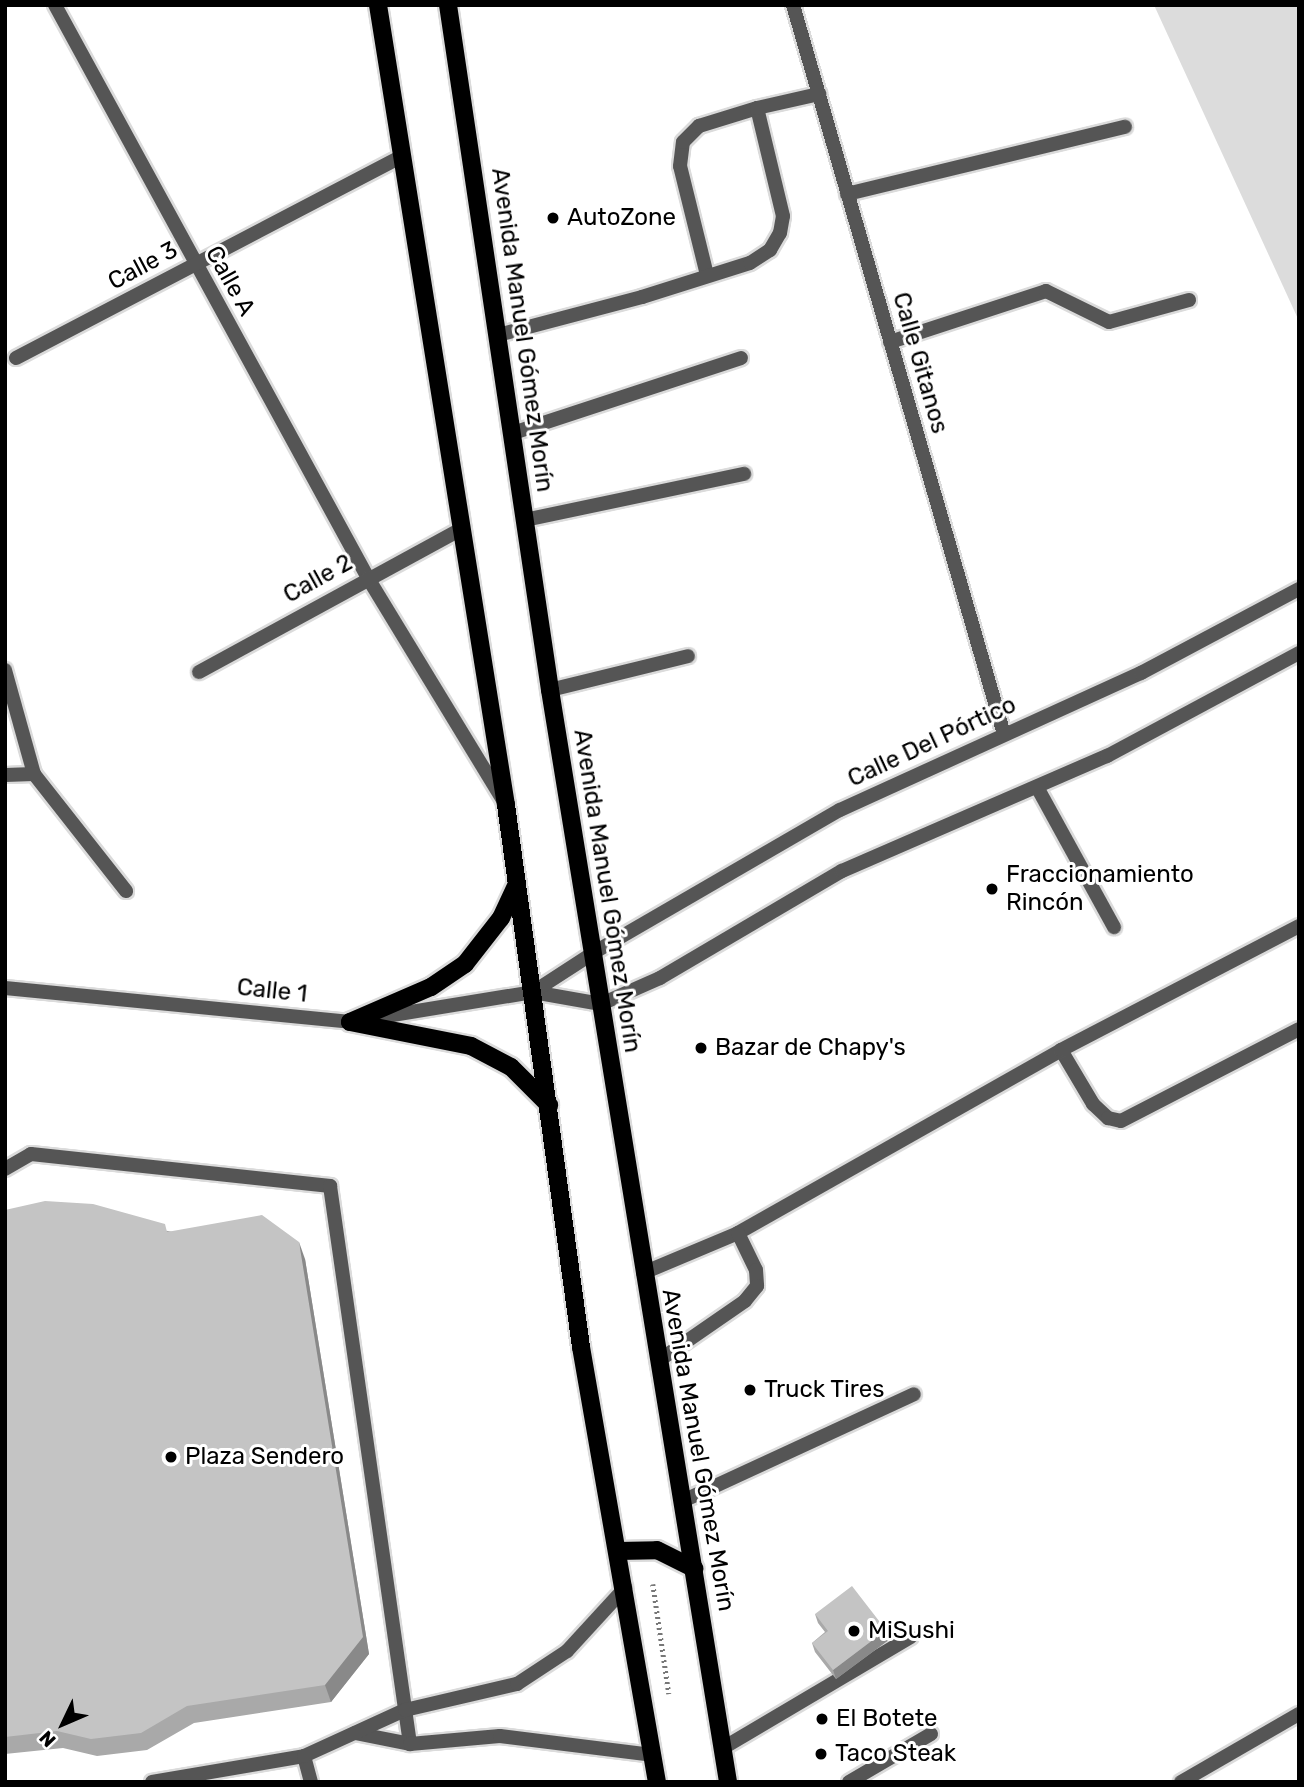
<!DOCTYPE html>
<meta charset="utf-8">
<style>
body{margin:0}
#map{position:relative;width:1304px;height:1787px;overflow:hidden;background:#fff;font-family:Rubik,sans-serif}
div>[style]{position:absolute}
.green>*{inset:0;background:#dcdcdc}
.path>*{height:4.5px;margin-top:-2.25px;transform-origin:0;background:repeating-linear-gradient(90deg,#777 0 2px,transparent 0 5.5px)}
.roads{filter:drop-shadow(2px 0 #dbdbdb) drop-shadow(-2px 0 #dbdbdb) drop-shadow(0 2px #dbdbdb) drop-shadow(0 -2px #dbdbdb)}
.service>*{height:14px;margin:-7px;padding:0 7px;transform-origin:7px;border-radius:7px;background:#555}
.minor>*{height:14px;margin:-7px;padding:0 7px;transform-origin:7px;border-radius:7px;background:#555}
.tertiary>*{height:14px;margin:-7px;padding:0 7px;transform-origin:7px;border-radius:7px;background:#555}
.primary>*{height:18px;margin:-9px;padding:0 9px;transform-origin:9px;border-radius:9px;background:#000}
.wall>*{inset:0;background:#a9a9a9}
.shaded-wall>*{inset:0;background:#898989}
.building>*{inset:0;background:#c4c4c4}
.dots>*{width:19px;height:19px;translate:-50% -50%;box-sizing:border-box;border:4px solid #fff;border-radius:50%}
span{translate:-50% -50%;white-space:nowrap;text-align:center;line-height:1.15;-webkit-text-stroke:6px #fff;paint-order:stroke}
.poi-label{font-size:24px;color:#000}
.left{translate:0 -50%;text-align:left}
.street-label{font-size:24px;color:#000}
.frame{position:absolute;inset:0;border:7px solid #000;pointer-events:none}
.north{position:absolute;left:28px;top:1689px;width:70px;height:70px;-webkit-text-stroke:5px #fff;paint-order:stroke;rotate:226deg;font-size:19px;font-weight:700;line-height:28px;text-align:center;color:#000}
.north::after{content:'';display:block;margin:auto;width:24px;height:32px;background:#000;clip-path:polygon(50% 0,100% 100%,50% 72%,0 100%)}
</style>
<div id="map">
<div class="green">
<i style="clip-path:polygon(1154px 5px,1299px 5px,1299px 321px)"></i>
</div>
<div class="path">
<i style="left:653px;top:1584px;width:111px;rotate:81.7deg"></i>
</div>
<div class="roads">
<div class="service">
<i style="left:847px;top:194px;width:286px;rotate:-13.6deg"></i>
<i style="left:707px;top:275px;width:112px;rotate:-103.9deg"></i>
<i style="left:680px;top:166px;width:24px;rotate:-83deg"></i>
<i style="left:683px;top:142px;width:23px;rotate:-45deg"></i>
<i style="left:699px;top:126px;width:61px;rotate:-17.2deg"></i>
<i style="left:498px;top:335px;width:149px;rotate:-14.8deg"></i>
<i style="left:642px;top:297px;width:113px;rotate:-17.5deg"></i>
<i style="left:750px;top:263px;width:24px;rotate:-33deg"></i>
<i style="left:770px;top:250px;width:20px;rotate:-60deg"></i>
<i style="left:780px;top:233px;width:17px;rotate:-80deg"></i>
<i style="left:783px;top:216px;width:111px;rotate:-103.5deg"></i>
<i style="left:757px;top:108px;width:64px;rotate:-12.7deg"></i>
<i style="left:890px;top:342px;width:164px;rotate:-18.1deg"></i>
<i style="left:1046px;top:291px;width:70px;rotate:26.2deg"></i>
<i style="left:1109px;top:322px;width:83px;rotate:-15.4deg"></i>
<i style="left:513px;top:433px;width:240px;rotate:-18.2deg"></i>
<i style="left:525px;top:520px;width:224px;rotate:-11.9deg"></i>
<i style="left:550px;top:690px;width:142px;rotate:-13.8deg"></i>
<i style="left:1037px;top:787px;width:160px;rotate:61.2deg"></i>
<i style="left:1061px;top:1050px;width:63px;rotate:59.3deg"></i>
<i style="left:1093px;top:1104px;width:21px;rotate:43deg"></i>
<i style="left:1108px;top:1118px;width:13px;rotate:13deg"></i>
<i style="left:1121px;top:1121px;width:200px;rotate:-27.3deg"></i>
<i style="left:5px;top:1169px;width:30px;rotate:-30deg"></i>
<i style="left:31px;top:1154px;width:301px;rotate:6.1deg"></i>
<i style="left:330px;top:1186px;width:564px;rotate:81.84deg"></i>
<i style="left:738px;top:1233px;width:371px;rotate:-29.5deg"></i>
<i style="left:1061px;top:1050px;width:268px;rotate:-27.5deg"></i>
<i style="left:643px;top:1273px;width:103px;rotate:-22.8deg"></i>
<i style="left:738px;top:1233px;width:41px;rotate:64.1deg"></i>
<i style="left:756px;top:1270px;width:16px;rotate:86deg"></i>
<i style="left:757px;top:1286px;width:19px;rotate:129deg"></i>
<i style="left:745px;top:1301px;width:102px;rotate:145.4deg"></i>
<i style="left:685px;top:1500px;width:252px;rotate:-24.8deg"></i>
<i style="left:355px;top:1733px;width:56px;rotate:11.3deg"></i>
<i style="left:410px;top:1744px;width:90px;rotate:-5.1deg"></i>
<i style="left:500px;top:1736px;width:153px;rotate:7.1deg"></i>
<i style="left:723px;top:1748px;width:218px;rotate:-30.6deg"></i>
<i style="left:304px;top:1756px;width:27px;rotate:75deg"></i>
<i style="left:152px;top:1782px;width:154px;rotate:-9.7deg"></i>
<i style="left:304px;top:1756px;width:111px;rotate:-24.5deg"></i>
<i style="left:405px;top:1710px;width:115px;rotate:-13.1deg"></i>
<i style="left:517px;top:1684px;width:60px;rotate:-33.4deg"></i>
<i style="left:567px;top:1651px;width:86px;rotate:-47.4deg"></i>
<i style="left:849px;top:1782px;width:95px;rotate:-30.3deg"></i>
<i style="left:1181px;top:1782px;width:136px;rotate:-30deg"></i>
</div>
<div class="minor">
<i style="left:55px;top:5px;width:653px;rotate:61.35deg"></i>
<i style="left:368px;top:578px;width:260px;rotate:58.7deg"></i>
<i style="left:793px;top:5px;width:759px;rotate:73.86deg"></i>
<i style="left:16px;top:358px;width:436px;rotate:-27.6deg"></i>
<i style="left:5px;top:670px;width:108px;rotate:74.4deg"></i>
<i style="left:34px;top:774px;width:149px;rotate:51.8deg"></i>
<i style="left:199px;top:672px;width:298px;rotate:-28.6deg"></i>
<i style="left:5px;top:775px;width:29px;rotate:-2deg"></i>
<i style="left:593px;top:953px;width:285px;rotate:-30.1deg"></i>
<i style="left:840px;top:810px;width:331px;rotate:-24.5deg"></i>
<i style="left:1141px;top:673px;width:179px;rotate:-28deg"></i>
<i style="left:601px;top:1004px;width:64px;rotate:-23.8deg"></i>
<i style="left:660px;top:978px;width:211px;rotate:-30.5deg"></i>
<i style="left:842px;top:871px;width:289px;rotate:-23.5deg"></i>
<i style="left:1107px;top:756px;width:218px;rotate:-28.2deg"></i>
</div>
<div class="tertiary">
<i style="left:5px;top:988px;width:347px;rotate:5.6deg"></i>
<i style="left:350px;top:1022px;width:185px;rotate:-9.3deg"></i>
<i style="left:533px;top:992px;width:69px;rotate:10deg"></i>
<i style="left:533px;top:992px;width:72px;rotate:-33deg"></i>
</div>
<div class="primary">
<i style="left:378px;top:5px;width:810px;rotate:80.91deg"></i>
<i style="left:506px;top:805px;width:547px;rotate:82.12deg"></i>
<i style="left:581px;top:1347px;width:442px;rotate:80.1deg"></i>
<i style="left:448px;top:5px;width:693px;rotate:81.53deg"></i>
<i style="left:550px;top:690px;width:1106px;rotate:80.74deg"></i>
<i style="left:350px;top:1022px;width:88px;rotate:-23.4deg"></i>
<i style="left:431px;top:987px;width:41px;rotate:-34.1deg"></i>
<i style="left:465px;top:964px;width:58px;rotate:-52deg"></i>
<i style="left:501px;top:918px;width:38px;rotate:-65deg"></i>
<i style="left:350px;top:1022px;width:123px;rotate:11.2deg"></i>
<i style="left:471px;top:1046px;width:45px;rotate:27.7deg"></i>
<i style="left:511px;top:1067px;width:54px;rotate:45deg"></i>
<i style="left:618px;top:1551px;width:39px;rotate:-1deg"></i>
<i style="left:657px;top:1550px;width:42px;rotate:26.6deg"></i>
</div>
</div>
<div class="wall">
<i style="clip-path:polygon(5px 1210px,168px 1231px,305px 1259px,369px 1654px,331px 1702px,194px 1723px,147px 1750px,97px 1756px,63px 1748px,5px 1754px)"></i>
<i style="clip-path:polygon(815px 1614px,890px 1639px,836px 1679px,815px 1652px,812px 1643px,825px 1632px,818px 1623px)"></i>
</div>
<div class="shaded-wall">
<i style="clip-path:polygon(299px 1242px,305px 1259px,369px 1654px,331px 1702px,325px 1685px)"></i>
<i style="clip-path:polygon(886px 1630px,890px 1639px,836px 1679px,833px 1670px)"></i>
</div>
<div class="building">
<i style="clip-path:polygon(45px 1201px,93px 1204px,165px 1224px,167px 1232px,262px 1215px,299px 1242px,363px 1637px,325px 1685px,187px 1706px,141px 1733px,91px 1739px,57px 1731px,5px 1737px,5px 1210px)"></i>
<i style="clip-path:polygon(852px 1586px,886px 1630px,833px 1670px,812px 1643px,828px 1631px,815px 1614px)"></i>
</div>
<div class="dots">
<i style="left:553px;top:218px;background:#000"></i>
<i style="left:992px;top:889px;background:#000"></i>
<i style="left:701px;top:1048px;background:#000"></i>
<i style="left:750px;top:1390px;background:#000"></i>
<i style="left:171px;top:1457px;background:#000"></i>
<i style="left:854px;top:1631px;background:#000"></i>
<i style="left:822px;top:1719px;background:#000"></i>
<i style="left:821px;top:1754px;background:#000"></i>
</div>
<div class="poi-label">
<span class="left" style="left:567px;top:218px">AutoZone</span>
<span class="left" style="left:1006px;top:889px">Fraccionamiento<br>Rincón</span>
<span class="left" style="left:715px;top:1048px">Bazar de Chapy's</span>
<span class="left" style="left:764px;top:1390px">Truck Tires</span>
<span class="left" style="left:185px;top:1457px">Plaza Sendero</span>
<span class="left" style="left:868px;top:1631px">MiSushi</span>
<span class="left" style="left:836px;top:1719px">El Botete</span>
<span class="left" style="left:835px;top:1754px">Taco Steak</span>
</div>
<div class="street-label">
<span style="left:143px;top:266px;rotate:-28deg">Calle 3</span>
<span style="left:230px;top:281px;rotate:61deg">Calle A</span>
<span style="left:522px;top:330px;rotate:82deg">Avenida Manuel Gómez Morín</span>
<span style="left:920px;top:363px;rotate:74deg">Calle Gitanos</span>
<span style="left:318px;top:579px;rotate:-29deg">Calle 2</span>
<span style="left:932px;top:742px;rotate:-25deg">Calle Del Pórtico</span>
<span style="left:607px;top:891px;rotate:81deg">Avenida Manuel Gómez Morín</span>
<span style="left:272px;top:991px;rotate:6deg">Calle 1</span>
<span style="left:698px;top:1450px;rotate:80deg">Avenida Manuel Gómez Morín</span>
</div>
<div class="frame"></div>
<div class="north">N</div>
</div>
